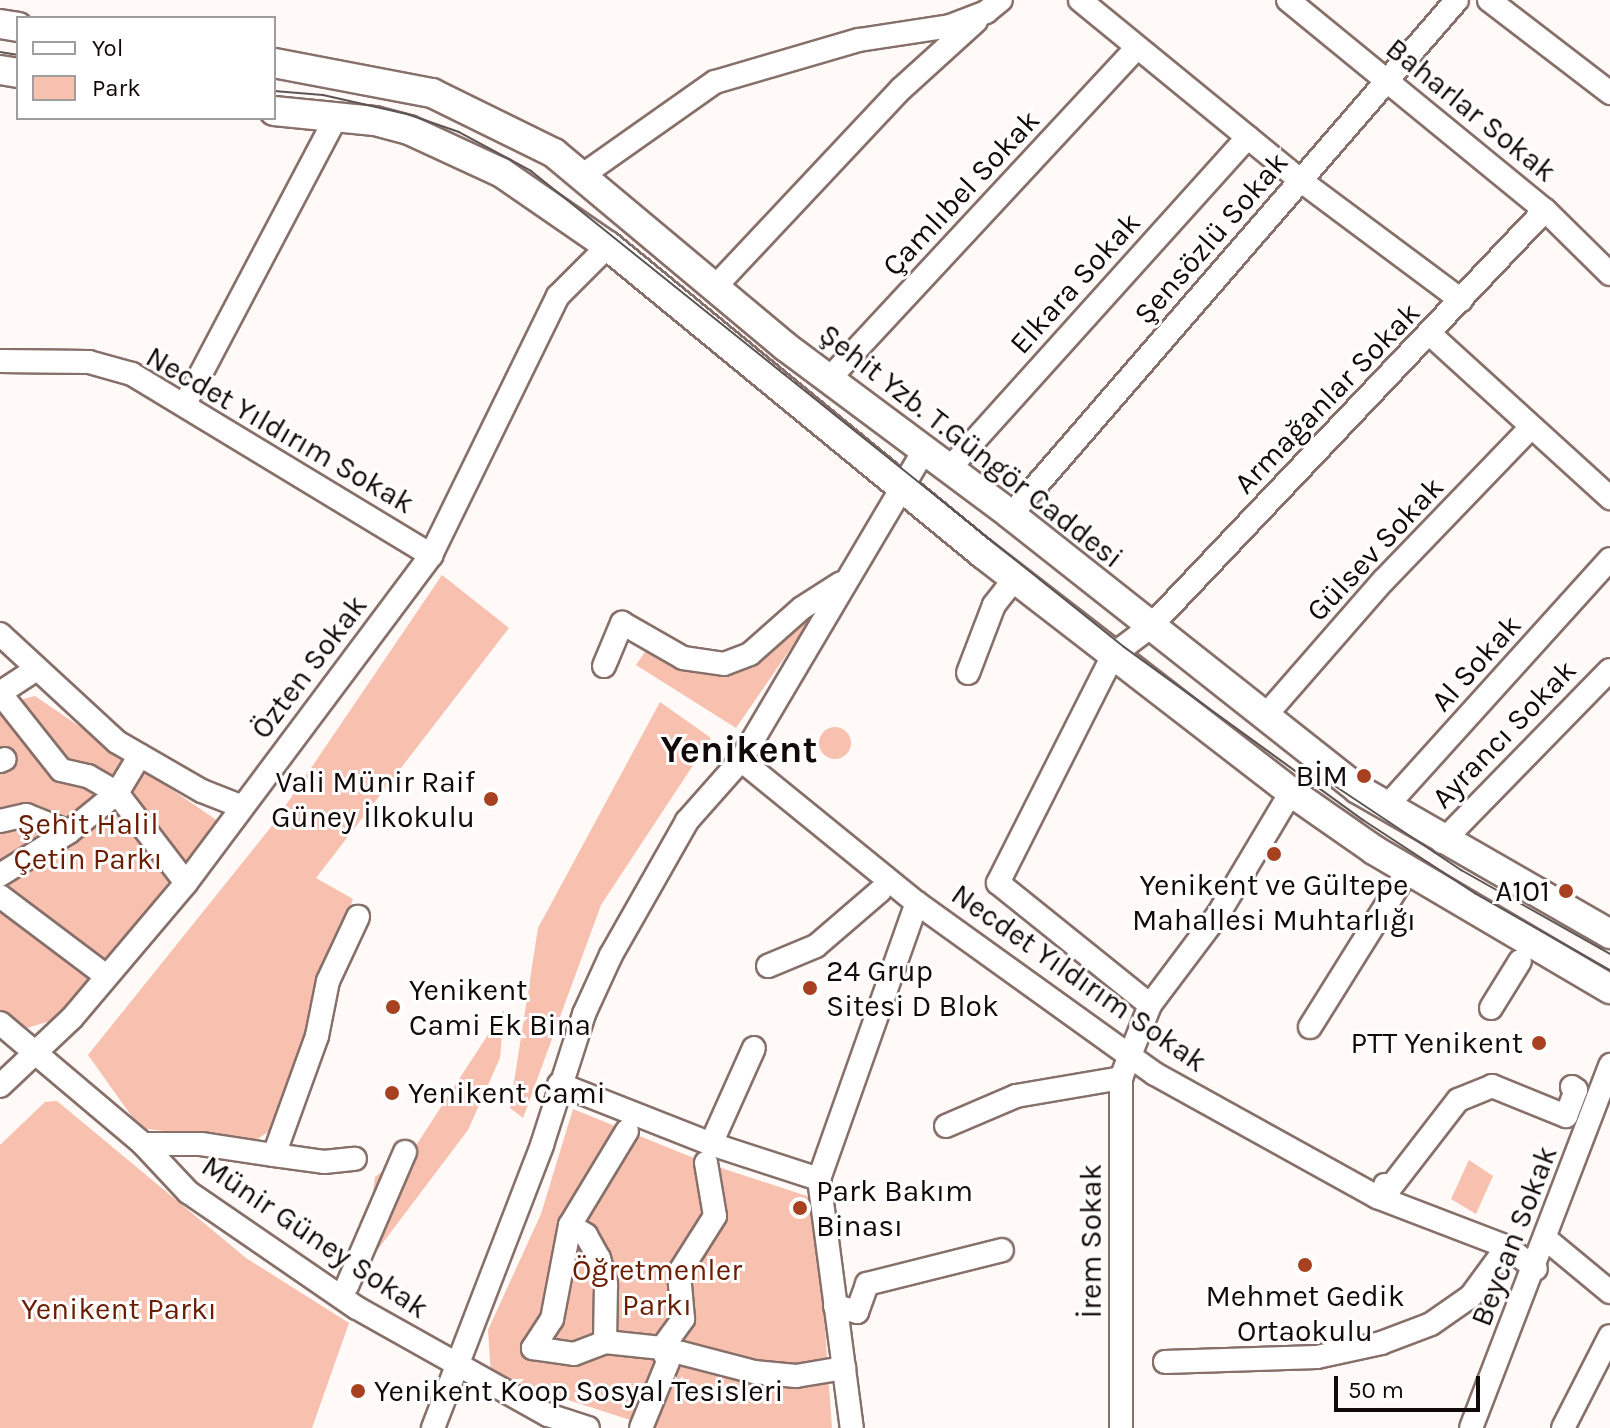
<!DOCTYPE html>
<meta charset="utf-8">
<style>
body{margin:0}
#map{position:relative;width:1610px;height:1428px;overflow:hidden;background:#fffaf8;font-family:Karla,sans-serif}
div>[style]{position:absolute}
.green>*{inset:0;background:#f8c0af}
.round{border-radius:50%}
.roads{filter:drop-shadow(2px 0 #87706a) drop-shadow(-2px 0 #87706a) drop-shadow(0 2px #87706a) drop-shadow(0 -2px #87706a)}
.minor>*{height:22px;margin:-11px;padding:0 11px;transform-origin:11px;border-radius:11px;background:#fff}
.major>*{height:28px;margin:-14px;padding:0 14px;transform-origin:14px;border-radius:14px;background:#fff}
.tram>*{height:2px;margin:-1px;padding:0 1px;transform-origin:1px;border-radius:1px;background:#5c5553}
.dots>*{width:22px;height:22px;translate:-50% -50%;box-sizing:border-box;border:4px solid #fff;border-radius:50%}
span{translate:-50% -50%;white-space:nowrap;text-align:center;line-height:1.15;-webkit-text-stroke:6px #fff;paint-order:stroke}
.street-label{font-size:30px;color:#120a08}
.poi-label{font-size:30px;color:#120a08}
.right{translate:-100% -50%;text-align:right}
.left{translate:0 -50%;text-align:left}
.park-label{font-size:30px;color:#6a1d03}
.district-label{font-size:38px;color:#120a08;font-weight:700}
.legend{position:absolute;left:16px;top:16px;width:260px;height:104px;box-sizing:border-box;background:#fff;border:2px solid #a09d9c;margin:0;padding:10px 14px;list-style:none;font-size:24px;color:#120a08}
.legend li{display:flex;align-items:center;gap:16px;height:40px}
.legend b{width:40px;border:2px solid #a09d9c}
.scale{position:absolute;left:1334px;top:1376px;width:146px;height:36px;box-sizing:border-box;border:4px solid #120a08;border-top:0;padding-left:10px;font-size:24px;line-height:28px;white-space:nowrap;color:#120a08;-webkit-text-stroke:6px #fff;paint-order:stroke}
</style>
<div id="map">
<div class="green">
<i style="clip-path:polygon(442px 575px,509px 628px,316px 878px,353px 899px,318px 994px,314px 1035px,277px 1126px,253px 1142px,140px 1128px,88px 1055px,271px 827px)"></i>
<i style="clip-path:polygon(824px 600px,736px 728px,636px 665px,649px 646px,717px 674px,772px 644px)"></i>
<i style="clip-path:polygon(35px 696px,218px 821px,60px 1018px,27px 1028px,0 1016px,0 705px)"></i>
<i style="clip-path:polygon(660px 702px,711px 738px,601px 905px,523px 1118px,510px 1108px,538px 928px)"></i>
<i class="round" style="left:819px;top:727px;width:32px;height:32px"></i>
<i style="clip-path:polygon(504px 1010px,500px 1058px,468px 1130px,363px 1269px,375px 1177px,415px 1147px)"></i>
<i style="clip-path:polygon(57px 1101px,246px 1258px,349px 1323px,312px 1428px,0 1428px,0 1145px,45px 1102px)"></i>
<i style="clip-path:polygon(573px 1109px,706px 1163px,816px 1199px,832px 1428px,655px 1428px,491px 1375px,488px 1330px,541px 1214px)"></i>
<i style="clip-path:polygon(1469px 1160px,1493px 1176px,1476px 1214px,1451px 1199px)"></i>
</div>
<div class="roads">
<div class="minor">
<i style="left:1080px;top:0;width:284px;rotate:39.3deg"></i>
<i style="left:1300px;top:180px;width:201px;rotate:36.7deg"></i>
<i style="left:1288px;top:0;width:332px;rotate:39.3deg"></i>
<i style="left:1545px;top:210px;width:91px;rotate:44.6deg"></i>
<i style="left:1489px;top:0;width:153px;rotate:37.5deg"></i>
<i style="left:583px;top:175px;width:161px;rotate:-35.2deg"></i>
<i style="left:715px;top:82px;width:150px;rotate:-16.3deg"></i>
<i style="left:859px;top:40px;width:92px;rotate:-8.7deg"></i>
<i style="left:950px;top:26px;width:39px;rotate:-21deg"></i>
<i style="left:986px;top:12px;width:19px;rotate:-39deg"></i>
<i style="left:714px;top:288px;width:273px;rotate:-46.8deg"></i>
<i style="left:901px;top:89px;width:101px;rotate:-42.2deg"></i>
<i style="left:1430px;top:334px;width:244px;rotate:42.3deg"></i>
<i style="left:0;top:361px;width:89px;rotate:0.6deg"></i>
<i style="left:89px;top:362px;width:45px;rotate:15.6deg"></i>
<i style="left:132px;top:374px;width:350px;rotate:31.2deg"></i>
<i style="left:828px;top:380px;width:454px;rotate:-47.1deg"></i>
<i style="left:186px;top:402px;width:322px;rotate:-62.2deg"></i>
<i style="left:948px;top:470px;width:448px;rotate:-48deg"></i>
<i style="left:1011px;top:515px;width:681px;rotate:-49.11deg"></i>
<i style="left:0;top:634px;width:159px;rotate:42.7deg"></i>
<i style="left:117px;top:742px;width:98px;rotate:30deg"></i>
<i style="left:202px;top:791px;width:41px;rotate:21.5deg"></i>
<i style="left:604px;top:666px;width:47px;rotate:-67.3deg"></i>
<i style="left:622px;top:623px;width:70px;rotate:29.8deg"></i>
<i style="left:683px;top:658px;width:41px;rotate:8.3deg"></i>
<i style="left:724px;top:664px;width:28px;rotate:-21deg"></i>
<i style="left:750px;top:654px;width:69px;rotate:-41.5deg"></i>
<i style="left:802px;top:608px;width:46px;rotate:-32.7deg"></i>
<i style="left:35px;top:670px;width:42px;rotate:146.7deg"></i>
<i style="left:0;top:693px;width:98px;rotate:51.6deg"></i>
<i style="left:61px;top:770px;width:28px;rotate:13deg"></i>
<i style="left:88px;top:776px;width:34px;rotate:30deg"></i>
<i style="left:117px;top:793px;width:113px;rotate:52.5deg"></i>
<i style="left:968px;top:673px;width:73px;rotate:-69.1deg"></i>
<i style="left:994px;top:605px;width:34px;rotate:-52deg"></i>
<i style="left:1266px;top:715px;width:178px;rotate:-48.9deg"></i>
<i style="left:1383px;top:581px;width:214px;rotate:-46.1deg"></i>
<i style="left:741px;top:760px;width:227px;rotate:39.1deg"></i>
<i style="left:917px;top:903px;width:293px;rotate:35.7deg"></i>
<i style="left:1155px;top:1074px;width:254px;rotate:29deg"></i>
<i style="left:1377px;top:1197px;width:139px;rotate:21deg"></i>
<i style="left:1507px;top:1247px;width:36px;rotate:37deg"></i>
<i style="left:0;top:761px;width:5px;rotate:-22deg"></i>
<i style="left:1386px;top:807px;width:334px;rotate:-47.9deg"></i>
<i style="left:0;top:821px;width:27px;rotate:-13deg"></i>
<i style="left:26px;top:815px;width:46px;rotate:21.6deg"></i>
<i style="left:69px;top:832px;width:62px;rotate:-39.1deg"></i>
<i style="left:117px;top:793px;width:44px;rotate:-58.8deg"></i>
<i style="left:1442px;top:842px;width:240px;rotate:-45.7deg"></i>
<i style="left:0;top:875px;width:81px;rotate:-31.9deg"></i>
<i style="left:0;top:896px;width:133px;rotate:37deg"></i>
<i style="left:768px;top:966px;width:52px;rotate:-22.6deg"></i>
<i style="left:816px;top:946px;width:84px;rotate:-40.7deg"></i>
<i style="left:1150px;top:1005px;width:195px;rotate:-141.2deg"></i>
<i style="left:998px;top:883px;width:255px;rotate:-63.2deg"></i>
<i style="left:1113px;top:655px;width:46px;rotate:-37.1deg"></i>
<i style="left:1150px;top:627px;width:574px;rotate:-46.55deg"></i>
<i style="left:1491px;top:1008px;width:55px;rotate:-58.3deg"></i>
<i style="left:0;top:1023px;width:187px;rotate:40.2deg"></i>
<i style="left:143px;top:1144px;width:66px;rotate:46.8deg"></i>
<i style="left:188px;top:1192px;width:205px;rotate:34.5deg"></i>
<i style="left:357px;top:1308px;width:219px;rotate:29.3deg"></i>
<i style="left:548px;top:1415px;width:42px;rotate:18deg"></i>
<i style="left:1310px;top:1027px;width:185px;rotate:-58deg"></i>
<i style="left:559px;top:1084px;width:163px;rotate:21.5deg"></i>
<i style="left:711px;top:1144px;width:114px;rotate:18deg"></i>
<i style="left:819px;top:1179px;width:251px;rotate:82.5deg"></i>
<i style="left:0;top:1086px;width:99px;rotate:-43.4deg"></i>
<i style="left:72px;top:1018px;width:177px;rotate:-49.8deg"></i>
<i style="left:186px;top:883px;width:409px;rotate:-53.2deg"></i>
<i style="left:431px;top:555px;width:288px;rotate:-63.9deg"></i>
<i style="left:558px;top:296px;width:71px;rotate:-45deg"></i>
<i style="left:946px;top:1126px;width:76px;rotate:-23.2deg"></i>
<i style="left:1016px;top:1096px;width:107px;rotate:-9.7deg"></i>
<i style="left:627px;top:1131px;width:110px;rotate:121.2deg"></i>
<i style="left:570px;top:1225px;width:96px;rotate:100.8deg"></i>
<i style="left:552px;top:1319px;width:35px;rotate:123deg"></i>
<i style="left:533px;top:1348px;width:41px;rotate:8.3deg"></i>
<i style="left:574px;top:1354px;width:33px;rotate:-21deg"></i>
<i style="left:605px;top:1342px;width:57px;rotate:6deg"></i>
<i style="left:662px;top:1348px;width:95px;rotate:14.6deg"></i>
<i style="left:754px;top:1372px;width:42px;rotate:5.4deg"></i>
<i style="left:796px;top:1376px;width:49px;rotate:-9.5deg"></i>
<i style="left:143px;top:1144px;width:58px"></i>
<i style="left:201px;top:1144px;width:74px;rotate:8.6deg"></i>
<i style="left:274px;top:1155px;width:127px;rotate:-70.1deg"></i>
<i style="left:317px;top:1036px;width:56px;rotate:-78.7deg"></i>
<i style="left:328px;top:981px;width:71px;rotate:-64.9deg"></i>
<i style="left:711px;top:1144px;width:105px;rotate:-65.9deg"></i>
<i style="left:274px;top:1155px;width:50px;rotate:8deg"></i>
<i style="left:324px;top:1162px;width:31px;rotate:-6deg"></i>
<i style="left:819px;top:1179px;width:293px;rotate:-70.5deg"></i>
<i style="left:1385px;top:1185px;width:6px;rotate:31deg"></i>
<i style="left:1390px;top:1188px;width:111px;rotate:-52.3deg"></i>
<i style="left:1458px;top:1100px;width:37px;rotate:-22deg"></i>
<i style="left:1492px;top:1086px;width:80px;rotate:22.1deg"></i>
<i style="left:1566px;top:1116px;width:28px;rotate:-69deg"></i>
<i style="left:1576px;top:1090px;width:5px;rotate:-143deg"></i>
<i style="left:570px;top:1225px;width:19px;rotate:32deg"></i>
<i style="left:586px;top:1235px;width:26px;rotate:61deg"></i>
<i style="left:599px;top:1258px;width:28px;rotate:75deg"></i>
<i style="left:606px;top:1285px;width:57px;rotate:91deg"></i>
<i style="left:1546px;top:1239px;width:83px;rotate:39.6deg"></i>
<i style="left:347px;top:1286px;width:146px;rotate:-66.6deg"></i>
<i style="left:835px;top:1306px;width:23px;rotate:15deg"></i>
<i style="left:857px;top:1312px;width:30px;rotate:-70deg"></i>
<i style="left:867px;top:1284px;width:139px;rotate:-14.1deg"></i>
<i style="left:1165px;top:1362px;width:152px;rotate:-1.9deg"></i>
<i style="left:1317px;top:1357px;width:66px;rotate:-12.3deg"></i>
<i style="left:1381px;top:1343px;width:53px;rotate:-20.8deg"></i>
<i style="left:1431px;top:1324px;width:49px;rotate:-35deg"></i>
<i style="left:1471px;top:1296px;width:61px;rotate:-53.7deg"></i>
<i style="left:433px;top:1428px;width:303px;rotate:-68.9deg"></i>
<i style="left:542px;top:1145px;width:138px;rotate:-72.2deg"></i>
<i style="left:584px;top:1014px;width:65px;rotate:-65.4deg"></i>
<i style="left:611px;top:955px;width:154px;rotate:-60.4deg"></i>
<i style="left:687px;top:821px;width:81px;rotate:-48.5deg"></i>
<i style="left:741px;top:760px;width:360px;rotate:-59.4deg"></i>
<i style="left:641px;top:1428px;width:71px;rotate:-67.8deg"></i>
<i style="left:668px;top:1362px;width:15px;rotate:-113deg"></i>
<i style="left:662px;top:1348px;width:36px;rotate:-54deg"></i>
<i style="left:683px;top:1319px;width:46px;rotate:-95deg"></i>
<i style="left:679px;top:1273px;width:67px;rotate:-57.7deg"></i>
<i style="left:715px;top:1216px;width:54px;rotate:-99.6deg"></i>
<i style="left:1121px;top:1428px;width:350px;rotate:-90deg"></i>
<i style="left:1121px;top:1078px;width:79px;rotate:-68.3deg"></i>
<i style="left:1150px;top:1005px;width:115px;rotate:-53.1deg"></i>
<i style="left:1219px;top:913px;width:141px;rotate:-59.2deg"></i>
<i style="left:1471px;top:1428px;width:389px;rotate:-69deg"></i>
<i style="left:1563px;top:1428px;width:103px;rotate:-62.9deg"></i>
</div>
<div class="major">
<i style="left:0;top:24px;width:18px;rotate:9deg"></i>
<i style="left:274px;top:63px;width:161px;rotate:10.8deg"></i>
<i style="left:432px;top:93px;width:136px;rotate:26.2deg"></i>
<i style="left:554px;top:153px;width:302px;rotate:39.9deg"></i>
<i style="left:786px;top:347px;width:281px;rotate:36.7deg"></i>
<i style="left:1011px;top:515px;width:442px;rotate:38.3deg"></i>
<i style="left:1358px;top:789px;width:291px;rotate:29.9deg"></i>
<i style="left:0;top:70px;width:18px;rotate:9deg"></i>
<i style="left:274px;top:111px;width:101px;rotate:5.7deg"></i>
<i style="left:375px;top:121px;width:35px;rotate:15deg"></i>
<i style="left:409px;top:130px;width:102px;rotate:24.8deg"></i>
<i style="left:502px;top:173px;width:129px;rotate:34.6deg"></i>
<i style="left:608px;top:246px;width:485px;rotate:39.4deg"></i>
<i style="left:983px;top:554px;width:389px;rotate:37.7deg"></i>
<i style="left:1291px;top:792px;width:101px;rotate:34.9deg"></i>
<i style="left:1374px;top:850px;width:274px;rotate:30.5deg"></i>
</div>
</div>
<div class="tram">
<i style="left:0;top:52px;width:18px;rotate:9deg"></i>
<i style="left:274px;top:91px;width:49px;rotate:4.7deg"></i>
<i style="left:323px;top:95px;width:86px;rotate:12.7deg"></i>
<i style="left:407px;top:114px;width:55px;rotate:19.1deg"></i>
<i style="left:459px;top:132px;width:82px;rotate:28.4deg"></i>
<i style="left:531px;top:171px;width:760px;rotate:38.75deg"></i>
<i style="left:1124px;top:647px;width:295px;rotate:35.9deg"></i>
<i style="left:1363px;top:820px;width:135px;rotate:33.2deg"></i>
<i style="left:1476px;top:894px;width:154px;rotate:29.6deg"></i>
<i style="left:1329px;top:782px;width:159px;rotate:33.7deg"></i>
<i style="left:1461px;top:870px;width:171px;rotate:29.4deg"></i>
</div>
<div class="dots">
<i style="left:1364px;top:776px;background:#a84120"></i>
<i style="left:491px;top:799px;background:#a84120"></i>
<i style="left:1274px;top:854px;background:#a84120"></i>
<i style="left:1566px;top:891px;background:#a84120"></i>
<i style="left:810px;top:988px;background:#a84120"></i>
<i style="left:393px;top:1007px;background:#a84120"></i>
<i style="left:1539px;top:1043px;background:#a84120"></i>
<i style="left:392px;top:1093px;background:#a84120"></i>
<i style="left:800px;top:1208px;background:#a84120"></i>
<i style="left:1305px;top:1265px;background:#a84120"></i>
<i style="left:358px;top:1391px;background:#a84120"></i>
</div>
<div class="street-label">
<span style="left:1471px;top:110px;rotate:39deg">Baharlar Sokak</span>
<span style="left:961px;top:193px;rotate:-47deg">Çamlıbel Sokak</span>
<span style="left:1211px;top:238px;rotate:-49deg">Şensözlü Sokak</span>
<span style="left:1075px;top:283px;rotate:-48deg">Elkara Sokak</span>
<span style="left:1327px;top:398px;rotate:-46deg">Armağanlar Sokak</span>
<span style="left:280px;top:430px;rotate:30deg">Necdet Yıldırım Sokak</span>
<span style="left:971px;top:446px;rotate:38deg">Şehit Yzb. T.Güngör Caddesi</span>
<span style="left:1375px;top:549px;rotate:-47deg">Gülsev Sokak</span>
<span style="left:1476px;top:663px;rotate:-48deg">Al Sokak</span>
<span style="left:309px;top:667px;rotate:-53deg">Özten Sokak</span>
<span style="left:1504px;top:734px;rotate:-46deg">Ayrancı Sokak</span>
<span style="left:1079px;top:978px;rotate:35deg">Necdet Yıldırım Sokak</span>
<span style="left:1514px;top:1236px;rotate:-69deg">Beycan Sokak</span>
<span style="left:315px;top:1237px;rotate:34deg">Münir Güney Sokak</span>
<span style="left:1091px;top:1241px;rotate:-90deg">İrem Sokak</span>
</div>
<div class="poi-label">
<span class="right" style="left:1348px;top:776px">BİM</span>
<span class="right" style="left:475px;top:799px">Vali Münir Raif<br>Güney İlkokulu</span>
<span style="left:1274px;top:902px">Yenikent ve Gültepe<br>Mahallesi Muhtarlığı</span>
<span class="right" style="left:1550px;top:891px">A101</span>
<span class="left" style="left:826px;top:988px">24 Grup<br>Sitesi D Blok</span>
<span class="left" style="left:409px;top:1007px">Yenikent<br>Cami Ek Bina</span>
<span class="right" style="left:1523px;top:1043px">PTT Yenikent</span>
<span class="left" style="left:408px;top:1093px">Yenikent Cami</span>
<span class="left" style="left:816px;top:1208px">Park Bakım<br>Binası</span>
<span style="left:1305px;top:1313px">Mehmet Gedik<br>Ortaokulu</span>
<span class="left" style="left:374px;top:1391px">Yenikent Koop Sosyal Tesisleri</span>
</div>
<div class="park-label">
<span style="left:88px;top:841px">Şehit Halil<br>Çetin Parkı</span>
<span style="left:657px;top:1287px">Öğretmenler<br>Parkı</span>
<span style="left:119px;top:1309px">Yenikent Parkı</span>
</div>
<div class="district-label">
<span style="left:739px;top:750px">Yenikent</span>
</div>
<ul class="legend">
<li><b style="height:10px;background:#fff"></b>Yol</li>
<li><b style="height:22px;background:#f8c0af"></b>Park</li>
</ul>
<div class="scale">50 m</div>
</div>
